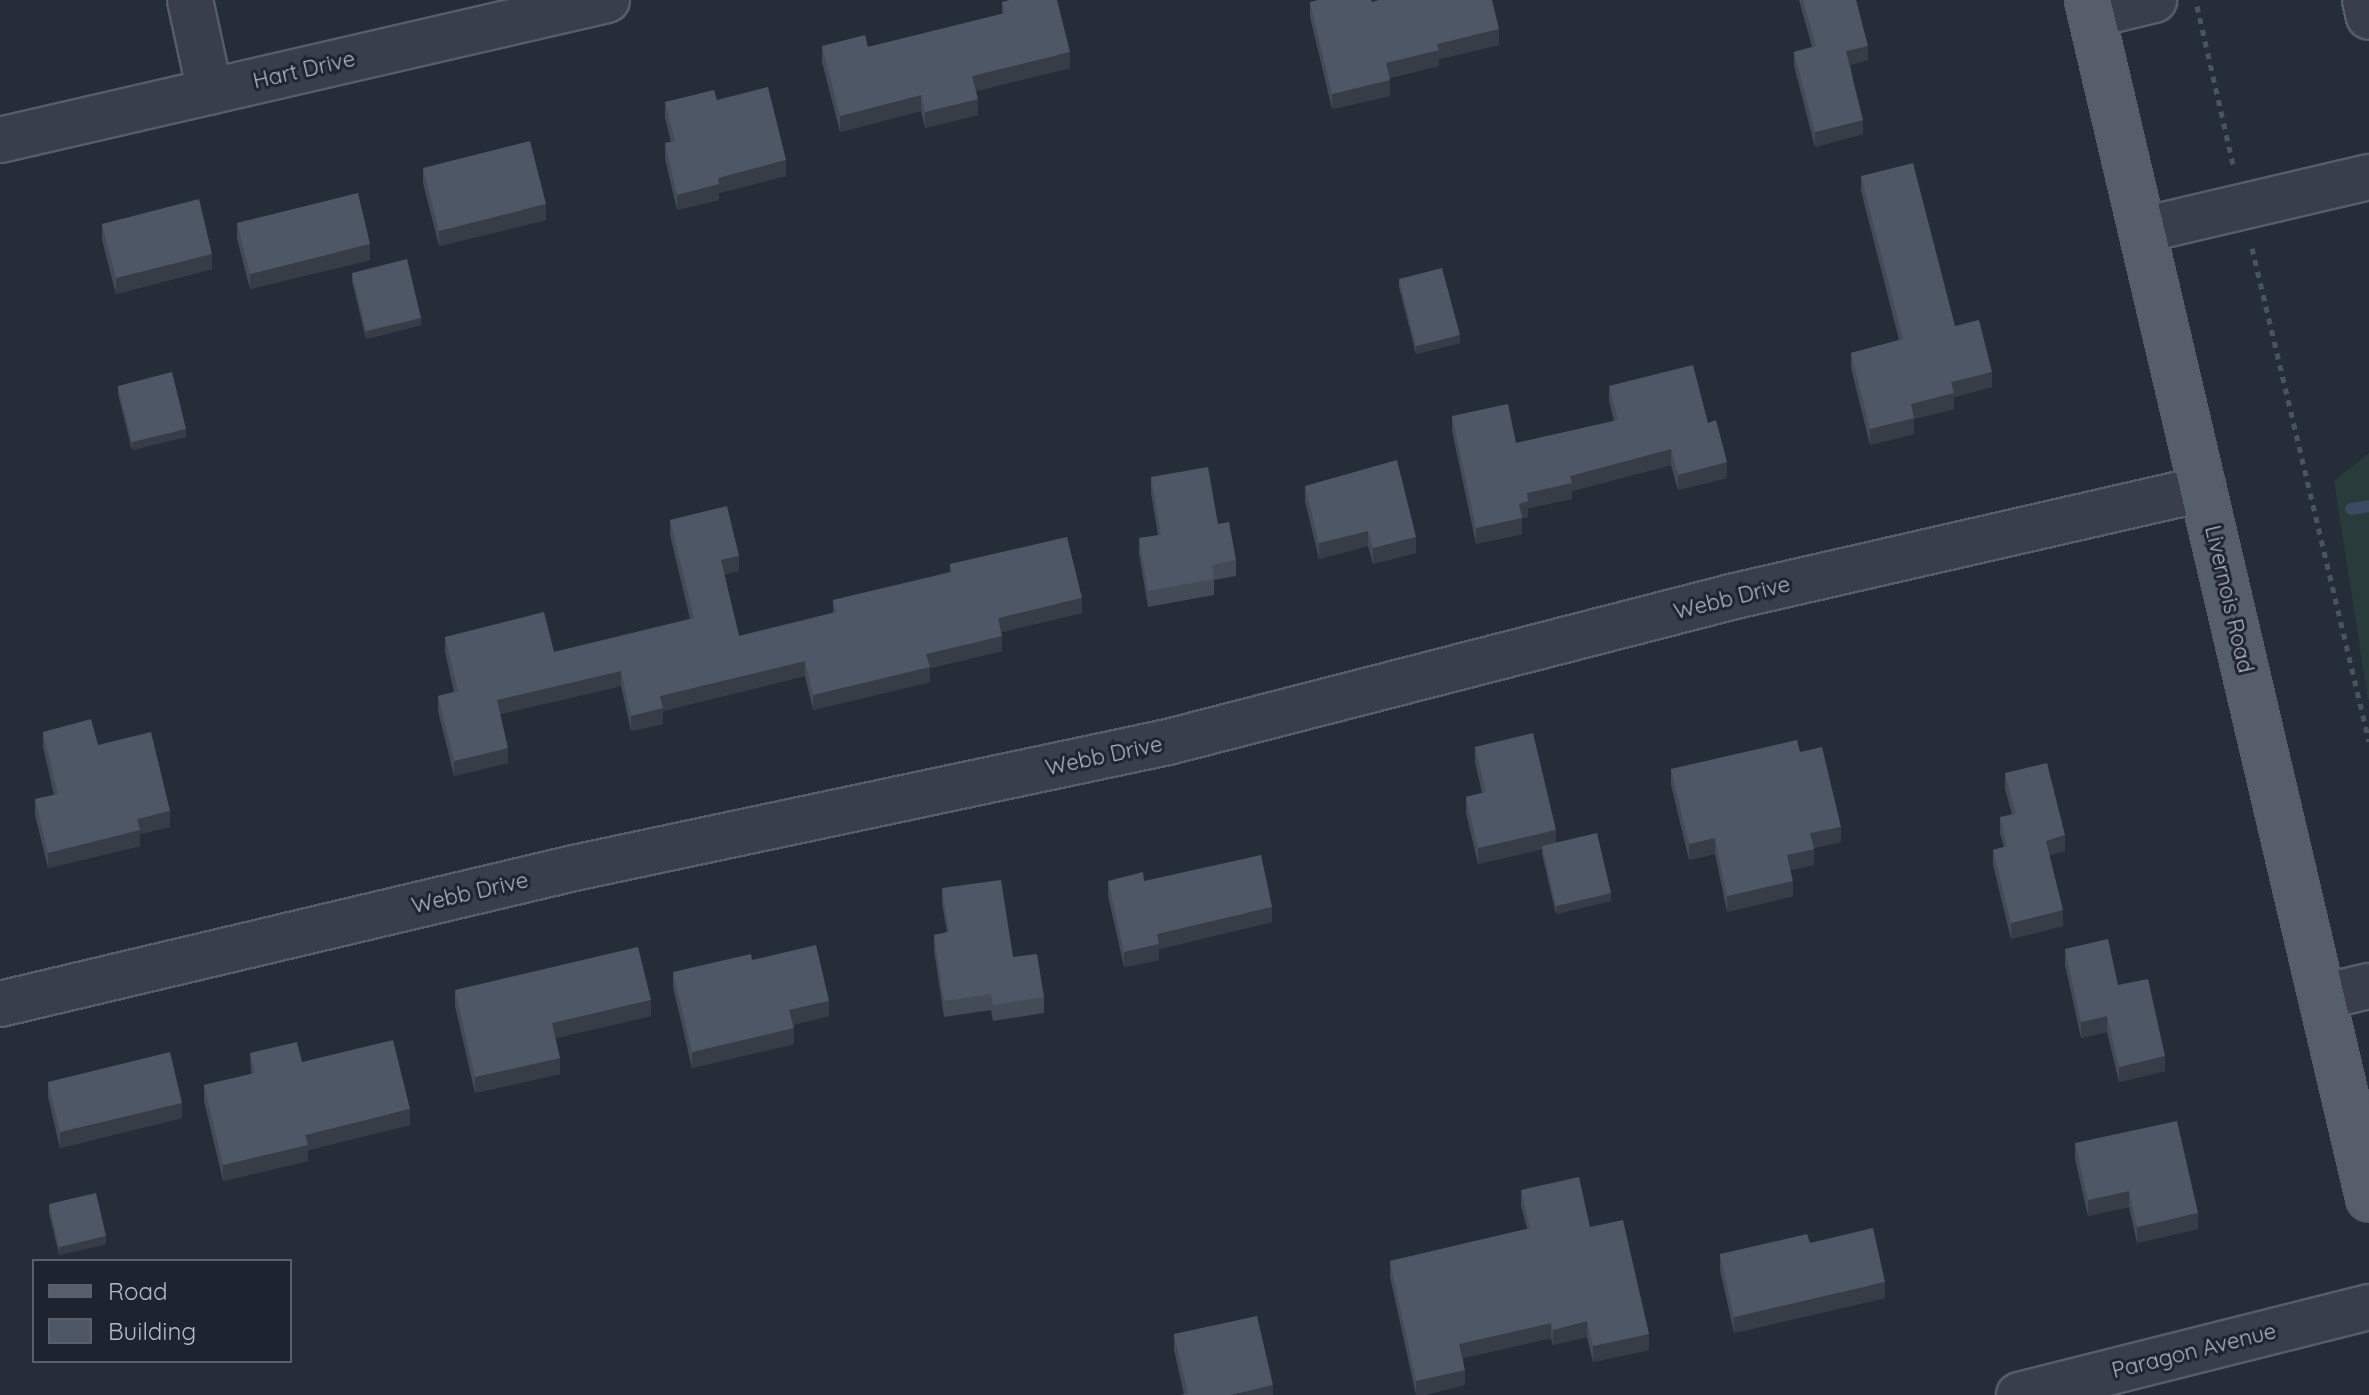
<!DOCTYPE html>
<style>
body{margin:0}
#map{position:relative;width:2369px;height:1395px;overflow:hidden;background:#252d39;font-family:Quicksand,sans-serif}
div>[style]{position:absolute}
.green>*{inset:0;background:#2a3b3c}
.stream>*{height:12px;margin:-6px;padding:0 6px;transform-origin:6px;border-radius:6px;background:#3c4a61}
.path>*{height:5px;margin-top:-2.5px;transform-origin:0;background:repeating-linear-gradient(90deg,#46565a 0 6px,transparent 0 12px)}
.roads{filter:drop-shadow(2px 0 #565d68) drop-shadow(-2px 0 #565d68) drop-shadow(0 2px #565d68) drop-shadow(0 -2px #565d68)}
.minor>*{height:44px;margin:-22px;padding:0 22px;transform-origin:22px;border-radius:22px;background:#383f4a}
.major>*{height:44px;margin:-22px;padding:0 22px;transform-origin:22px;border-radius:22px;background:#565e6a}
.wall>*{inset:0;background:#434b57}
.shaded-wall>*{inset:0;background:#373d47}
.building>*{inset:0;background:#4e5765}
span{translate:-50% -50%;white-space:nowrap;text-align:center;line-height:1.15;-webkit-text-stroke:6px #1d242f;paint-order:stroke}
.street-label{font-size:22px;color:#b4bac5}
.legend{position:absolute;left:32px;top:1259px;width:260px;height:104px;box-sizing:border-box;background:#1d242f;border:2px solid #59606b;margin:0;padding:10px 14px;list-style:none;font-size:24px;color:#b4bac5}
.legend li{display:flex;align-items:center;gap:16px;height:40px}
.legend b{width:40px;border:2px solid #59606b}
</style>
<div id="map">
<div class="green">
<i style="clip-path:polygon(2369px 453px,2369px 699px,2368px 700px,2334px 481px)"></i>
</div>
<div class="stream">
<i style="left:2351px;top:509px;width:18px;rotate:-9deg"></i>
</div>
<div class="path">
<i style="left:2197px;top:6px;width:162px;rotate:77.2deg"></i>
<i style="left:2252px;top:248px;width:507px;rotate:76.65deg"></i>
</div>
<div class="roads">
<div class="minor">
<i style="left:190px;top:0;width:94px;rotate:77.7deg"></i>
<i style="left:2365px;top:0;width:17px;rotate:77deg"></i>
<i style="left:2092px;top:15px;width:64px;rotate:-13.6deg"></i>
<i style="left:0;top:140px;width:623px;rotate:-12.99deg"></i>
<i style="left:2143px;top:230px;width:232px;rotate:-13.2deg"></i>
<i style="left:2322px;top:997px;width:48px;rotate:-13.2deg"></i>
<i style="left:0;top:1004px;width:590px;rotate:-13.33deg"></i>
<i style="left:574px;top:868px;width:607px;rotate:-11.98deg"></i>
<i style="left:1168px;top:742px;width:585px;rotate:-14.44deg"></i>
<i style="left:1735px;top:596px;width:480px;rotate:-12.9deg"></i>
<i style="left:2019px;top:1395px;width:361px;rotate:-14.1deg"></i>
</div>
<div class="major">
<i style="left:2088px;top:0;width:1231px;rotate:76.8deg"></i>
</div>
</div>
<div class="wall">
<i style="clip-path:polygon(1799px 0,1856px 0,1868px 60px,1850px 65px,1863px 134px,1815px 147px,1794px 66px,1794px 52px,1812px 47px)"></i>
<i style="clip-path:polygon(1002px 2px,1070px 68px,976px 91px,978px 115px,925px 128px,921px 111px,840px 132px,822px 62px,822px 46px,868px 47px,1002px 14px)"></i>
<i style="clip-path:polygon(1310px 2px,1372px 2px,1499px 45px,1439px 59px,1439px 66px,1389px 78px,1390px 96px,1332px 109px,1310px 17px)"></i>
<i style="clip-path:polygon(717px 100px,786px 176px,719px 193px,719px 200px,677px 210px,665px 159px,665px 143px,671px 142px,665px 118px,665px 102px)"></i>
<i style="clip-path:polygon(423px 168px,546px 220px,439px 246px,423px 183px)"></i>
<i style="clip-path:polygon(1861px 176px,1992px 387px,1954px 397px,1954px 409px,1914px 419px,1914px 434px,1870px 445px,1851px 368px,1851px 353px,1899px 340px,1861px 191px)"></i>
<i style="clip-path:polygon(237px 223px,370px 260px,250px 289px,237px 239px)"></i>
<i style="clip-path:polygon(102px 224px,212px 269px,116px 294px,102px 240px)"></i>
<i style="clip-path:polygon(352px 273px,421px 325px,366px 339px,352px 281px)"></i>
<i style="clip-path:polygon(1399px 279px,1460px 343px,1416px 354px,1399px 287px)"></i>
<i style="clip-path:polygon(118px 386px,186px 437px,132px 450px,118px 394px)"></i>
<i style="clip-path:polygon(1609px 386px,1708px 423px,1727px 478px,1678px 490px,1671px 465px,1572px 491px,1572px 499px,1528px 508px,1528px 517px,1522px 518px,1522px 534px,1476px 544px,1452px 431px,1452px 416px,1516px 443px,1614px 421px,1609px 401px)"></i>
<i style="clip-path:polygon(1151px 477px,1218px 524px,1236px 560px,1236px 576px,1214px 580px,1214px 595px,1148px 607px,1139px 554px,1139px 538px,1158px 535px,1151px 493px)"></i>
<i style="clip-path:polygon(1305px 486px,1416px 553px,1373px 564px,1368px 546px,1319px 559px,1305px 501px)"></i>
<i style="clip-path:polygon(670px 520px,739px 571px,724px 574px,739px 636px,833px 613px,833px 600px,950px 572px,950px 564px,1082px 613px,1001px 632px,1002px 651px,930px 668px,930px 682px,813px 710px,805px 676px,663px 711px,663px 724px,631px 731px,621px 686px,500px 714px,508px 763px,454px 776px,438px 711px,438px 696px,454px 692px,445px 652px,445px 637px,554px 652px,690px 619px,670px 535px)"></i>
<i style="clip-path:polygon(43px 732px,98px 745px,170px 827px,140px 834px,140px 846px,48px 868px,35px 815px,35px 799px,54px 795px,43px 747px)"></i>
<i style="clip-path:polygon(1475px 747px,1556px 843px,1611px 901px,1556px 914px,1542px 854px,1542px 849px,1478px 864px,1466px 813px,1466px 797px,1482px 793px,1475px 762px)"></i>
<i style="clip-path:polygon(1800px 752px,1841px 842px,1814px 848px,1814px 865px,1790px 870px,1793px 896px,1727px 912px,1715px 854px,1689px 860px,1671px 785px,1671px 769px)"></i>
<i style="clip-path:polygon(2005px 773px,2065px 851px,2049px 855px,2063px 926px,2011px 939px,1993px 865px,1993px 850px,2004px 847px,2000px 833px,2000px 817px,2012px 814px,2005px 789px)"></i>
<i style="clip-path:polygon(1108px 881px,1144px 881px,1272px 922px,1159px 949px,1159px 960px,1124px 967px,1108px 896px)"></i>
<i style="clip-path:polygon(942px 888px,1013px 957px,1044px 997px,1044px 1013px,993px 1021px,991px 1010px,944px 1017px,934px 950px,934px 935px,947px 932px,942px 904px)"></i>
<i style="clip-path:polygon(2065px 949px,2118px 985px,2165px 1071px,2119px 1082px,2107px 1032px,2081px 1038px,2065px 965px)"></i>
<i style="clip-path:polygon(673px 972px,829px 1016px,793px 1025px,794px 1044px,692px 1068px,673px 987px)"></i>
<i style="clip-path:polygon(455px 990px,651px 1016px,555px 1038px,560px 1074px,475px 1093px,455px 1006px)"></i>
<i style="clip-path:polygon(250px 1053px,302px 1062px,410px 1125px,308px 1150px,308px 1161px,223px 1181px,204px 1101px,204px 1085px,251px 1074px)"></i>
<i style="clip-path:polygon(48px 1082px,182px 1118px,60px 1148px,48px 1097px)"></i>
<i style="clip-path:polygon(2075px 1143px,2198px 1229px,2137px 1243px,2129px 1207px,2088px 1216px,2075px 1159px)"></i>
<i style="clip-path:polygon(1521px 1190px,1590px 1227px,1649px 1350px,1593px 1362px,1587px 1337px,1553px 1345px,1551px 1338px,1463px 1358px,1465px 1385px,1425px 1395px,1416px 1395px,1390px 1277px,1390px 1261px,1527px 1229px,1521px 1206px)"></i>
<i style="clip-path:polygon(49px 1204px,106px 1244px,59px 1255px,49px 1212px)"></i>
<i style="clip-path:polygon(1810px 1243px,1885px 1298px,1734px 1333px,1720px 1270px,1720px 1254px)"></i>
<i style="clip-path:polygon(1174px 1334px,1273px 1395px,1184px 1394px,1174px 1350px)"></i>
</div>
<div class="shaded-wall">
<i style="clip-path:polygon(1499px 29px,1499px 45px,1439px 59px,1439px 66px,1386px 78px,1386px 63px,1437px 44px)"></i>
<i style="clip-path:polygon(1868px 46px,1868px 60px,1846px 66px,1846px 51px)"></i>
<i style="clip-path:polygon(1070px 52px,1070px 68px,972px 92px,972px 76px)"></i>
<i style="clip-path:polygon(1390px 80px,1390px 96px,1332px 109px,1332px 94px)"></i>
<i style="clip-path:polygon(921px 95px,921px 111px,840px 132px,840px 116px)"></i>
<i style="clip-path:polygon(978px 99px,978px 115px,925px 128px,925px 112px)"></i>
<i style="clip-path:polygon(1863px 120px,1863px 134px,1815px 147px,1815px 132px)"></i>
<i style="clip-path:polygon(786px 160px,786px 176px,719px 193px,719px 200px,677px 210px,677px 195px,718px 178px)"></i>
<i style="clip-path:polygon(546px 204px,546px 220px,439px 246px,439px 231px)"></i>
<i style="clip-path:polygon(370px 244px,370px 260px,250px 289px,250px 274px)"></i>
<i style="clip-path:polygon(212px 254px,212px 269px,116px 294px,116px 278px)"></i>
<i style="clip-path:polygon(421px 318px,421px 325px,366px 339px,366px 331px)"></i>
<i style="clip-path:polygon(1460px 335px,1460px 343px,1416px 354px,1416px 346px)"></i>
<i style="clip-path:polygon(1992px 372px,1992px 387px,1954px 397px,1954px 409px,1914px 419px,1914px 434px,1870px 445px,1870px 429px,1911px 404px,1951px 382px)"></i>
<i style="clip-path:polygon(186px 429px,186px 437px,132px 450px,132px 442px)"></i>
<i style="clip-path:polygon(1671px 449px,1671px 465px,1572px 491px,1572px 499px,1528px 508px,1528px 517px,1522px 518px,1522px 534px,1476px 544px,1476px 528px,1519px 504px,1527px 493px,1570px 476px)"></i>
<i style="clip-path:polygon(1727px 462px,1727px 478px,1678px 490px,1678px 475px)"></i>
<i style="clip-path:polygon(1368px 531px,1368px 546px,1319px 559px,1319px 543px)"></i>
<i style="clip-path:polygon(1416px 537px,1416px 553px,1373px 564px,1373px 548px)"></i>
<i style="clip-path:polygon(739px 556px,739px 571px,721px 575px,721px 560px)"></i>
<i style="clip-path:polygon(1082px 598px,1082px 613px,998px 633px,998px 618px)"></i>
<i style="clip-path:polygon(1002px 636px,1002px 651px,930px 668px,930px 682px,813px 710px,813px 695px,926px 654px)"></i>
<i style="clip-path:polygon(805px 661px,805px 676px,663px 711px,663px 724px,631px 731px,631px 716px,660px 696px)"></i>
<i style="clip-path:polygon(621px 671px,621px 686px,497px 715px,497px 700px)"></i>
<i style="clip-path:polygon(508px 748px,508px 763px,454px 776px,454px 761px)"></i>
<i style="clip-path:polygon(170px 811px,170px 827px,140px 834px,140px 846px,48px 868px,48px 853px,137px 819px)"></i>
<i style="clip-path:polygon(1841px 827px,1841px 842px,1810px 849px,1810px 833px)"></i>
<i style="clip-path:polygon(1556px 830px,1556px 845px,1478px 864px,1478px 848px)"></i>
<i style="clip-path:polygon(2065px 835px,2065px 851px,2046px 856px,2046px 841px)"></i>
<i style="clip-path:polygon(1715px 838px,1715px 854px,1689px 860px,1689px 844px)"></i>
<i style="clip-path:polygon(1814px 849px,1814px 865px,1787px 871px,1787px 855px)"></i>
<i style="clip-path:polygon(1793px 881px,1793px 896px,1727px 912px,1727px 896px)"></i>
<i style="clip-path:polygon(1611px 893px,1611px 901px,1556px 914px,1556px 906px)"></i>
<i style="clip-path:polygon(1272px 907px,1272px 922px,1159px 949px,1159px 960px,1124px 967px,1124px 952px,1157px 934px)"></i>
<i style="clip-path:polygon(2063px 910px,2063px 926px,2011px 939px,2011px 923px)"></i>
<i style="clip-path:polygon(651px 1000px,651px 1016px,552px 1039px,552px 1023px)"></i>
<i style="clip-path:polygon(829px 1001px,829px 1016px,789px 1026px,789px 1010px)"></i>
<i style="clip-path:polygon(2107px 1016px,2107px 1032px,2081px 1038px,2081px 1022px)"></i>
<i style="clip-path:polygon(794px 1028px,794px 1044px,692px 1068px,692px 1052px)"></i>
<i style="clip-path:polygon(2165px 1056px,2165px 1071px,2119px 1082px,2119px 1067px)"></i>
<i style="clip-path:polygon(560px 1058px,560px 1074px,475px 1093px,475px 1077px)"></i>
<i style="clip-path:polygon(182px 1103px,182px 1118px,60px 1148px,60px 1132px)"></i>
<i style="clip-path:polygon(410px 1109px,410px 1125px,308px 1150px,308px 1161px,223px 1181px,223px 1165px,305px 1135px)"></i>
<i style="clip-path:polygon(2129px 1191px,2129px 1207px,2088px 1216px,2088px 1200px)"></i>
<i style="clip-path:polygon(2198px 1213px,2198px 1229px,2137px 1243px,2137px 1227px)"></i>
<i style="clip-path:polygon(106px 1236px,106px 1244px,59px 1255px,59px 1247px)"></i>
<i style="clip-path:polygon(1885px 1282px,1885px 1298px,1734px 1333px,1734px 1317px)"></i>
<i style="clip-path:polygon(1587px 1321px,1587px 1337px,1553px 1345px,1553px 1330px)"></i>
<i style="clip-path:polygon(1551px 1323px,1551px 1338px,1459px 1359px,1459px 1344px)"></i>
<i style="clip-path:polygon(1649px 1334px,1649px 1350px,1593px 1362px,1593px 1346px)"></i>
<i style="clip-path:polygon(1465px 1370px,1465px 1385px,1425px 1395px,1416px 1395px,1416px 1381px)"></i>
<i style="clip-path:polygon(1273px 1385px,1273px 1395px,1230px 1395px)"></i>
</div>
<div class="building">
<i style="clip-path:polygon(1010px 0,1057px 0,1070px 52px,972px 76px,978px 99px,925px 112px,921px 95px,840px 116px,822px 46px,865px 35px,868px 47px,1005px 13px,1002px 2px)"></i>
<i style="clip-path:polygon(1318px 0,1371px 0,1372px 2px,1379px 0,1492px 0,1499px 29px,1437px 44px,1439px 50px,1386px 63px,1390px 80px,1332px 94px,1310px 2px)"></i>
<i style="clip-path:polygon(1803px 0,1856px 0,1868px 46px,1846px 51px,1863px 120px,1815px 132px,1794px 52px,1816px 46px)"></i>
<i style="clip-path:polygon(768px 87px,786px 160px,718px 178px,719px 184px,677px 195px,665px 143px,675px 141px,665px 102px,714px 90px,717px 100px)"></i>
<i style="clip-path:polygon(530px 141px,546px 204px,439px 231px,423px 168px)"></i>
<i style="clip-path:polygon(1913px 163px,1955px 326px,1979px 320px,1992px 372px,1951px 382px,1954px 393px,1911px 404px,1914px 418px,1870px 429px,1851px 353px,1903px 339px,1861px 176px)"></i>
<i style="clip-path:polygon(358px 193px,370px 244px,250px 274px,237px 223px)"></i>
<i style="clip-path:polygon(199px 199px,212px 254px,116px 278px,102px 224px)"></i>
<i style="clip-path:polygon(407px 259px,421px 318px,366px 331px,352px 273px)"></i>
<i style="clip-path:polygon(1442px 268px,1460px 335px,1416px 346px,1399px 279px)"></i>
<i style="clip-path:polygon(1693px 365px,1708px 423px,1716px 420px,1727px 462px,1678px 475px,1671px 449px,1570px 476px,1572px 483px,1527px 493px,1528px 501px,1519px 504px,1522px 518px,1476px 528px,1452px 416px,1508px 404px,1516px 443px,1618px 420px,1609px 386px)"></i>
<i style="clip-path:polygon(172px 372px,186px 429px,132px 442px,118px 386px)"></i>
<i style="clip-path:polygon(1397px 460px,1416px 537px,1373px 548px,1368px 531px,1319px 543px,1305px 486px)"></i>
<i style="clip-path:polygon(1208px 467px,1218px 524px,1229px 522px,1236px 560px,1212px 565px,1214px 579px,1148px 591px,1139px 538px,1161px 535px,1151px 477px)"></i>
<i style="clip-path:polygon(727px 506px,739px 556px,721px 560px,739px 636px,836px 612px,833px 600px,952px 572px,950px 564px,1067px 537px,1082px 598px,998px 618px,1002px 636px,926px 654px,930px 667px,813px 695px,805px 661px,660px 696px,663px 708px,631px 716px,621px 671px,497px 700px,508px 748px,454px 761px,438px 696px,458px 691px,445px 637px,544px 612px,554px 652px,694px 618px,670px 520px)"></i>
<i style="clip-path:polygon(91px 719px,98px 745px,151px 732px,170px 811px,137px 819px,140px 830px,48px 853px,35px 799px,58px 794px,43px 732px)"></i>
<i style="clip-path:polygon(1533px 733px,1556px 830px,1478px 848px,1466px 797px,1486px 792px,1475px 747px)"></i>
<i style="clip-path:polygon(1797px 740px,1800px 752px,1822px 747px,1841px 827px,1810px 833px,1814px 849px,1787px 855px,1793px 881px,1727px 896px,1715px 838px,1689px 844px,1671px 769px)"></i>
<i style="clip-path:polygon(2047px 763px,2065px 835px,2046px 841px,2063px 910px,2011px 923px,1993px 850px,2007px 846px,2000px 817px,2016px 814px,2005px 773px)"></i>
<i style="clip-path:polygon(1597px 833px,1611px 893px,1556px 906px,1542px 846px)"></i>
<i style="clip-path:polygon(1261px 855px,1272px 907px,1157px 934px,1159px 944px,1124px 952px,1108px 881px,1143px 872px,1144px 881px)"></i>
<i style="clip-path:polygon(1001px 880px,1013px 957px,1037px 954px,1044px 997px,993px 1005px,991px 994px,944px 1001px,934px 935px,949px 932px,942px 888px)"></i>
<i style="clip-path:polygon(2108px 939px,2118px 985px,2148px 979px,2165px 1056px,2119px 1067px,2107px 1016px,2081px 1022px,2065px 949px)"></i>
<i style="clip-path:polygon(816px 945px,829px 1001px,789px 1010px,794px 1028px,692px 1052px,673px 972px,751px 954px,752px 960px)"></i>
<i style="clip-path:polygon(638px 947px,651px 1000px,552px 1023px,560px 1058px,475px 1077px,455px 990px)"></i>
<i style="clip-path:polygon(393px 1040px,410px 1109px,305px 1135px,308px 1145px,223px 1165px,204px 1085px,255px 1073px,250px 1053px,297px 1042px,302px 1062px)"></i>
<i style="clip-path:polygon(170px 1052px,182px 1103px,60px 1132px,48px 1082px)"></i>
<i style="clip-path:polygon(2177px 1121px,2198px 1213px,2137px 1227px,2129px 1191px,2088px 1200px,2075px 1143px)"></i>
<i style="clip-path:polygon(1579px 1177px,1590px 1227px,1623px 1220px,1649px 1334px,1593px 1346px,1587px 1321px,1553px 1330px,1551px 1323px,1459px 1344px,1465px 1370px,1416px 1381px,1390px 1261px,1530px 1228px,1521px 1190px)"></i>
<i style="clip-path:polygon(96px 1193px,106px 1236px,59px 1247px,49px 1204px)"></i>
<i style="clip-path:polygon(1873px 1228px,1885px 1282px,1734px 1317px,1720px 1254px,1807px 1234px,1810px 1243px)"></i>
<i style="clip-path:polygon(1257px 1316px,1273px 1385px,1230px 1395px,1181px 1395px,1188px 1393px,1174px 1334px)"></i>
</div>
<div class="street-label">
<span style="left:304px;top:70px;rotate:-13deg">Hart Drive</span>
<span style="left:1732px;top:598px;rotate:-14deg">Webb Drive</span>
<span style="left:2229px;top:599px;rotate:77deg">Livernois Road</span>
<span style="left:1104px;top:756px;rotate:-12deg">Webb Drive</span>
<span style="left:470px;top:893px;rotate:-13deg">Webb Drive</span>
<span style="left:2194px;top:1351px;rotate:-14deg">Paragon Avenue</span>
</div>
<ul class="legend">
<li><b style="height:10px;background:#565e6a"></b>Road</li>
<li><b style="height:22px;background:#4e5765"></b>Building</li>
</ul>
</div>
